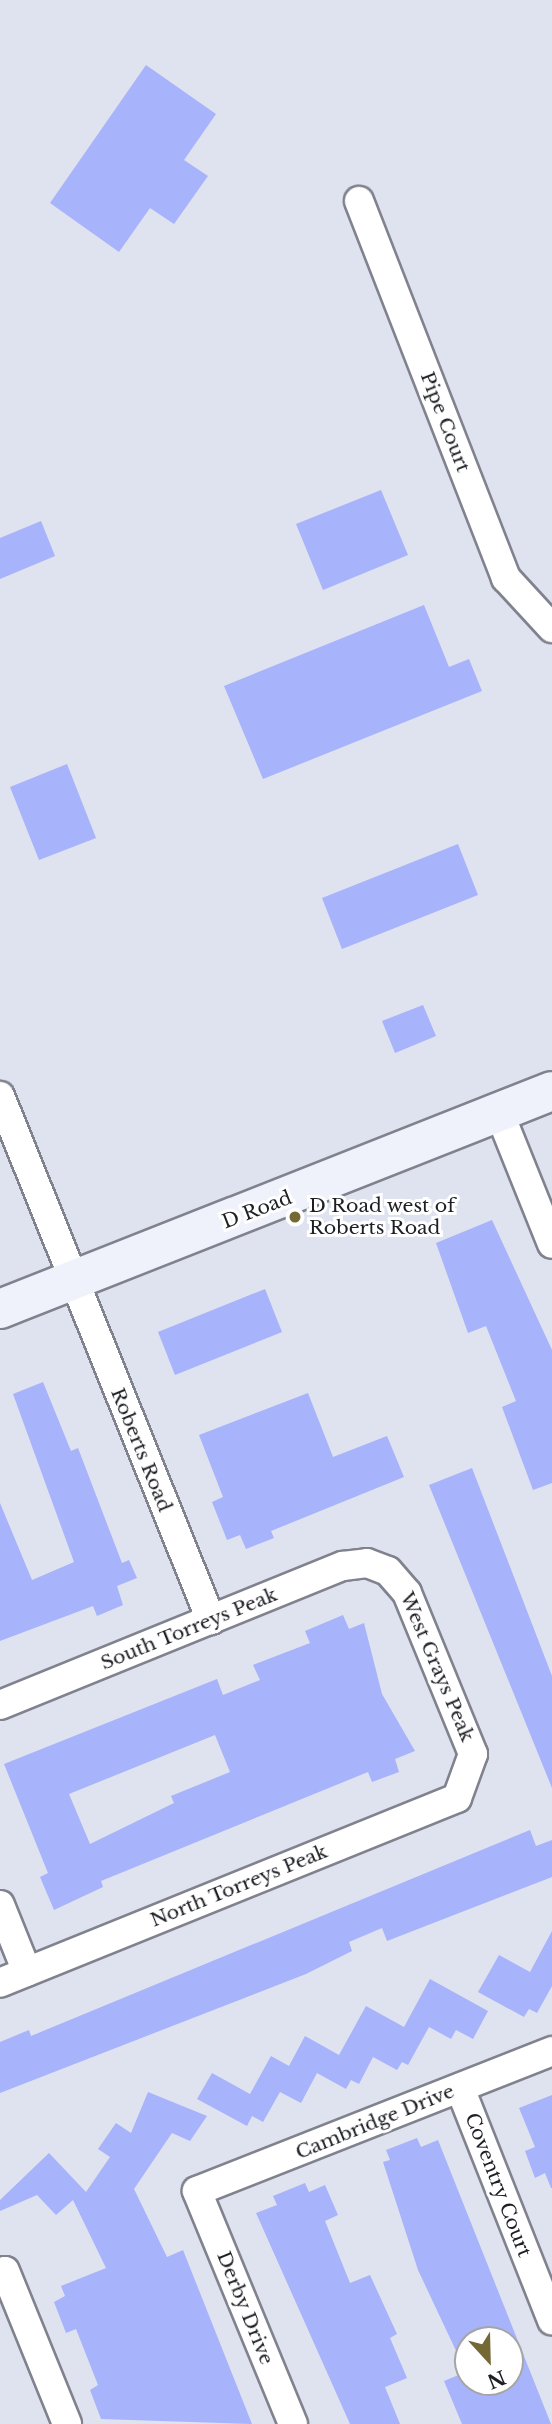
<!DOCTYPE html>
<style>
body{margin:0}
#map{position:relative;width:552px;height:2424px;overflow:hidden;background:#dfe2ef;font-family:"Libre Baskerville",serif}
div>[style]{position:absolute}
.building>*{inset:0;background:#a7b3fa}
.roads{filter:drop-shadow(2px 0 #80828e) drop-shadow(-2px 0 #80828e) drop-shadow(0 2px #80828e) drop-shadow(0 -2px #80828e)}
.street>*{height:28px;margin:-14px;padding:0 14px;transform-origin:14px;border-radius:14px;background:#fff}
.secondary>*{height:38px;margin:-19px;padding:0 19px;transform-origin:19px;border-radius:19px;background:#eff2fb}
.dots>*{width:19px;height:19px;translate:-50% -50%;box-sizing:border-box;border:4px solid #fff;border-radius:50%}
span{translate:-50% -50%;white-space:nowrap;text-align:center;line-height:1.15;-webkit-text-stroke:6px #fff;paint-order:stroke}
.street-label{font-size:19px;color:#1e1f24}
.poi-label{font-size:19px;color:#1e1f24}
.left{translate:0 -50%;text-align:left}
.north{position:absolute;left:454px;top:2326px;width:70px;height:70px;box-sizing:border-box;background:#fff;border:2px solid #a5a5a7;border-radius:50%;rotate:158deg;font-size:19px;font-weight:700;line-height:28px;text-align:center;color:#1e1f24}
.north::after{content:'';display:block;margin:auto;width:24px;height:32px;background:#746835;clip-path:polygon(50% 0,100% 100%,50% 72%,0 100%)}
</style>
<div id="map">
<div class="building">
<i style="clip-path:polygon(146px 65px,216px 114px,184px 160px,208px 176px,174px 224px,150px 208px,119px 252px,50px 203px)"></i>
<i style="clip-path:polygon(381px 490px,408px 555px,323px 590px,296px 524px)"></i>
<i style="clip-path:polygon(41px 521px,55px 556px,0 579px,0 538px)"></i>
<i style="clip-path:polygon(424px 605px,449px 667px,469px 659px,482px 691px,263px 779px,224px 686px)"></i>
<i style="clip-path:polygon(67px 764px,96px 838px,39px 860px,10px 787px)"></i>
<i style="clip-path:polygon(458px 844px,478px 895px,342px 949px,322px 898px)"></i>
<i style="clip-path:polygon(423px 1005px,436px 1036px,395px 1053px,382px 1021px)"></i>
<i style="clip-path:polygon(492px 1220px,552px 1350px,552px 1483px,533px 1490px,502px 1407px,516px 1401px,486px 1326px,468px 1333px,436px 1243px)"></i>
<i style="clip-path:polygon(265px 1289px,282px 1332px,175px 1375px,158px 1332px)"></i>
<i style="clip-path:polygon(43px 1382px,71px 1451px,78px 1448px,122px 1563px,129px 1560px,137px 1578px,117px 1586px,123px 1605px,97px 1616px,93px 1606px,0 1641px,0 1503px,32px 1580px,74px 1562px,13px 1394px)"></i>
<i style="clip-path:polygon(308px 1393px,333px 1457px,387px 1436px,404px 1477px,271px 1531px,274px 1538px,246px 1549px,240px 1535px,227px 1540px,212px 1502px,223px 1497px,199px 1435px)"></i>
<i style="clip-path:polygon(472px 1468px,552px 1676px,552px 1788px,429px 1485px)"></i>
<i style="clip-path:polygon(evenodd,343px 1615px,349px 1629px,364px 1623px,382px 1694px,415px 1751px,395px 1759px,399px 1772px,372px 1782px,368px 1772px,101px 1881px,103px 1887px,54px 1910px,40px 1877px,48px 1873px,4px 1764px,217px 1679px,223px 1695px,260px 1680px,253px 1665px,310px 1643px,305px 1631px,343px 1615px,215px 1735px,230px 1772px,171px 1796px,174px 1803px,90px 1844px,69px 1794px,215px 1735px)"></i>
<i style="clip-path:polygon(530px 1830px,536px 1846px,552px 1840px,552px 1877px,387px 1941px,382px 1928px,349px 1942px,352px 1951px,306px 1974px,0 2093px,0 2042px,29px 2030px,31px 2036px)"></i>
<i style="clip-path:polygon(552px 1931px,552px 1986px,537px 2013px,529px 2009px,524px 2017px,478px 1992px,499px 1955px,530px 1972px)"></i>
<i style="clip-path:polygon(430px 1979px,488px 2011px,473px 2039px,456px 2030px,451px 2039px,429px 2027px,408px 2065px,402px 2062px,397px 2070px,373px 2057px,359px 2084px,351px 2080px,346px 2089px,317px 2073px,301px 2103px,280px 2092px,263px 2122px,252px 2116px,247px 2126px,197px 2099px,212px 2073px,250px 2094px,271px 2056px,289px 2066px,305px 2036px,339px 2055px,366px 2006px,404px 2027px)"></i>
<i style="clip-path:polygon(148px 2092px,207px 2116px,190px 2141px,172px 2133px,134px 2189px,167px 2257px,183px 2250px,252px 2424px,101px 2419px,90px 2390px,98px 2385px,76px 2329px,66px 2333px,54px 2302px,65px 2296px,61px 2286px,106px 2268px,73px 2200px,56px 2215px,37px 2195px,0 2211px,0 2200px,49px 2153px,86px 2192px,110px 2157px,98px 2149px,116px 2123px,131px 2133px)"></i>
<i style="clip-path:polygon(552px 2095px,552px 2188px,551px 2188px,545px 2173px,535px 2178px,525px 2151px,535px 2147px,519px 2108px)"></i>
<i style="clip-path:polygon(evenodd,417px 2138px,421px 2147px,438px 2140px,551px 2424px,462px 2424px,444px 2381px,466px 2372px,418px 2270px,383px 2162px,390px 2160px,386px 2150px,417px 2138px,468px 2340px,510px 2340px,510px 2382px,468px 2382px,468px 2340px)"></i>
<i style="clip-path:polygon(305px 2183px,309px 2192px,325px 2185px,338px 2215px,325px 2221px,350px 2283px,370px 2275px,397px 2334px,390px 2338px,407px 2378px,385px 2387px,400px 2424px,350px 2424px,256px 2213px,277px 2205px,273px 2196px)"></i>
</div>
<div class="roads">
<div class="street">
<i style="left:359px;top:201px;width:405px;rotate:68.7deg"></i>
<i style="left:506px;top:578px;width:68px;rotate:47.4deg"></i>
<i style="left:0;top:1096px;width:565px;rotate:68.07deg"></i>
<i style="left:499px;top:1112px;width:142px;rotate:68.1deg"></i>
<i style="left:0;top:1705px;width:370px;rotate:-22.1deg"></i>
<i style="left:343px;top:1566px;width:24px;rotate:-7deg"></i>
<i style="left:367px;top:1563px;width:22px;rotate:21deg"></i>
<i style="left:388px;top:1571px;width:29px;rotate:49deg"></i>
<i style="left:407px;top:1593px;width:174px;rotate:67.7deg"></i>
<i style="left:473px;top:1754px;width:47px;rotate:110deg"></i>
<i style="left:457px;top:1798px;width:493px;rotate:158deg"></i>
<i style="left:0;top:1905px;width:72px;rotate:68.1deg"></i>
<i style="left:460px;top:2088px;width:250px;rotate:68.4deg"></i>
<i style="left:0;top:2273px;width:5px;rotate:-22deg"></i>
<i style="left:5px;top:2271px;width:165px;rotate:67.9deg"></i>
<i style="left:293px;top:2424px;width:252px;rotate:-112.4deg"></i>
<i style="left:197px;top:2191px;width:382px;rotate:-21.5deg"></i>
</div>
<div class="secondary">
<i style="left:0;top:1309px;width:593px;rotate:-21.55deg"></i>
</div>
</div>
<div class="dots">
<i style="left:295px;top:1217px;background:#746835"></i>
</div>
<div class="street-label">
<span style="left:445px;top:422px;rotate:69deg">Pipe Court</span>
<span style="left:257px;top:1210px;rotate:-21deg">D Road</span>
<span style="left:141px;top:1450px;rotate:68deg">Roberts Road</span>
<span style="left:189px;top:1629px;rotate:-22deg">South Torreys Peak</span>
<span style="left:437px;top:1667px;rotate:67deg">West Grays Peak</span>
<span style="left:239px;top:1886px;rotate:-22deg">North Torreys Peak</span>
<span style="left:375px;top:2122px;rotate:-22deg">Cambridge Drive</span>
<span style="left:498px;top:2185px;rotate:69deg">Coventry Court</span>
<span style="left:245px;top:2308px;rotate:68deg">Derby Drive</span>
</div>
<div class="poi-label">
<span class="left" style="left:309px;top:1217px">D Road west of<br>Roberts Road</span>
</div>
<div class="north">N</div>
</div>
